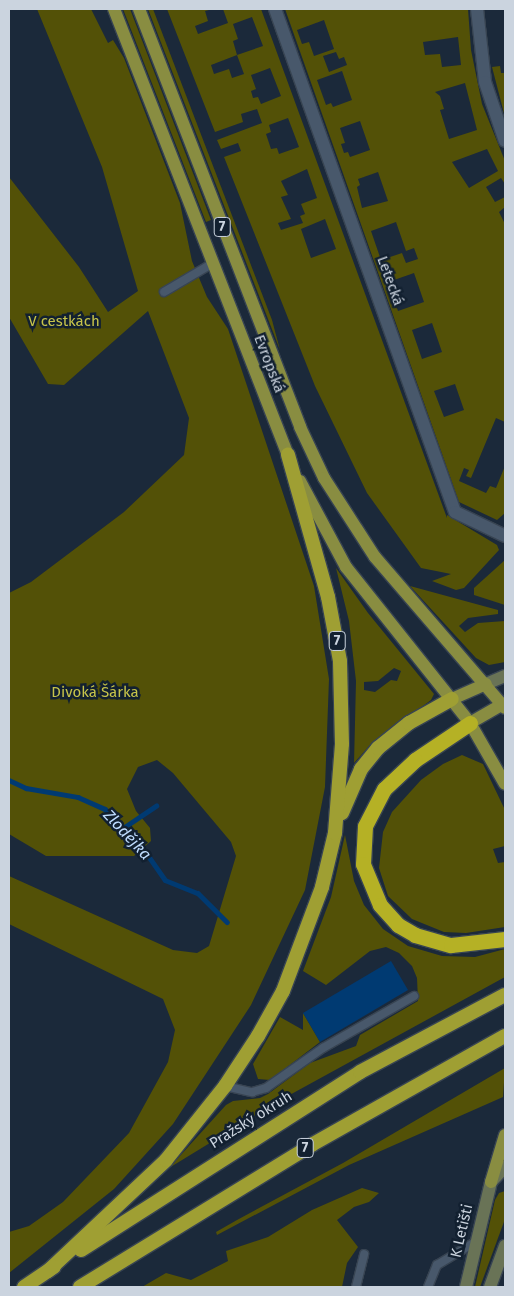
<!DOCTYPE html>
<meta charset="utf-8">
<style>
body{margin:0}
#map{position:relative;width:514px;height:1296px;overflow:hidden;background:#1b293a;font-family:"Fira Sans",sans-serif}
div>[style]{position:absolute}
.green>*{inset:0;background:#535107}
.water>*{inset:0;background:#003a72}
.stream>*{height:4.5px;margin:-2.25px;padding:0 2.25px;transform-origin:2.25px;border-radius:2.25px;background:#003a72}
.roads{filter:drop-shadow(1px 0 #384452) drop-shadow(-1px 0 #384452) drop-shadow(0 1px #384452) drop-shadow(0 -1px #384452)}
.service>*{height:8px;margin:-4px;padding:0 4px;transform-origin:4px;border-radius:4px;background:#48586b}
.minor>*{height:12px;margin:-6px;padding:0 6px;transform-origin:6px;border-radius:6px;background:#48586b}
.secondary>*{height:12px;margin:-6px;padding:0 6px;transform-origin:6px;border-radius:6px;background:#697356}
.primary>*{height:12px;margin:-6px;padding:0 6px;transform-origin:6px;border-radius:6px;background:#898d41}
.trunk>*{height:14px;margin:-7px;padding:0 7px;transform-origin:7px;border-radius:7px;background:#9f9f33}
.motorway>*{height:15px;margin:-7.5px;padding:0 7.5px;transform-origin:7.5px;border-radius:7.5px;background:#b5b125}
span{translate:-50% -50%;white-space:nowrap;text-align:center;line-height:1.15;-webkit-text-stroke:5px #122030;paint-order:stroke}
.shield-label span{padding:1px 4px;background:#122030;border:1px solid;border-radius:4px;-webkit-text-stroke-width:0}
.shield-label{font-size:14px;color:#cbd4df;font-weight:700}
.street-label{font-size:15px;color:#cbd4df}
.park-label{font-size:15px;color:#c7c44a}
.water-label{font-size:16px;color:#bfdcfe;font-style:italic}
.frame{position:absolute;inset:0;border:10px solid #cbd4df;pointer-events:none}
</style>
<div id="map">
<div class="green">
<i style="clip-path:polygon(37px 9px,91px 9px,108px 43px,113px 40px,124px 58px,180px 203px,192px 261px,207px 297px,228px 329px,314px 586px,329px 679px,325px 787px,305px 890px,251px 1005px,173px 1124px,114px 1189px,9px 1273px,9px 1232px,29px 1226px,63px 1202px,129px 1133px,168px 1062px,175px 1030px,163px 999px,9px 924px,9px 876px,173px 950px,197px 953px,209px 946px,236px 856px,231px 842px,173px 773px,157px 760px,138px 767px,127px 789px,136px 811px,150px 828px,151px 841px,134px 856px,46px 856px,9px 834px,9px 593px,31px 582px,124px 512px,184px 455px,189px 418px,148px 311px,64px 385px,48px 384px,9px 317px,9px 177px,79px 267px,108px 312px,138px 291px,102px 167px)"></i>
<i style="clip-path:polygon(123px 9px,130px 9px,211px 220px,206px 222px)"></i>
<i style="clip-path:polygon(148px 9px,153px 9px,272px 320px,280px 350px)"></i>
<i style="clip-path:polygon(evenodd,167px 9px,213px 9px,205px 11px,208px 21px,195px 26px,198px 34px,228px 23px,223px 9px,261px 9px,447px 518px,447px 515px,497px 545px,499px 550px,464px 588px,456px 590px,432px 581px,451px 574px,421px 568px,367px 493px,315px 386px,224px 157px,241px 151px,238px 143px,221px 149px,217px 140px,262px 123px,257px 109px,241px 114px,243px 122px,215px 132px,167px 9px,252px 17px,263px 46px,237px 55px,233px 41px,238px 39px,233px 24px,252px 17px,167px 9px,237px 55px,244px 74px,232px 78px,229px 69px,214px 74px,211px 65px,237px 55px,167px 9px,270px 68px,281px 96px,261px 104px,258px 97px,253px 98px,251px 91px,256px 89px,251px 75px,270px 68px,167px 9px,288px 118px,299px 147px,279px 154px,277px 148px,271px 149px,266px 134px,271px 132px,269px 125px,288px 118px,167px 9px,307px 169px,317px 198px,301px 204px,305px 214px,300px 216px,303px 223px,281px 230px,278px 223px,291px 219px,281px 197px,288px 195px,281px 181px,307px 169px,167px 9px,325px 219px,336px 249px,311px 258px,301px 229px,325px 219px)"></i>
<i style="clip-path:polygon(evenodd,285px 9px,468px 9px,471px 50px,482px 104px,505px 161px,505px 184px,501px 178px,486px 187px,495px 202px,505px 197px,505px 207px,499px 212px,505px 224px,505px 422px,496px 418px,471px 478px,466px 476px,469px 470px,464px 468px,459px 481px,486px 493px,490px 486px,496px 488px,505px 466px,505px 513px,497px 520px,459px 502px,285px 9px,324px 20px,334px 49px,314px 56px,309px 42px,302px 44px,297px 30px,324px 20px,285px 9px,458px 37px,461px 65px,442px 67px,440px 54px,425px 55px,423px 42px,458px 37px,285px 9px,336px 52px,339px 59px,344px 57px,347px 65px,329px 72px,323px 56px,336px 52px,285px 9px,342px 71px,352px 100px,333px 107px,331px 103px,326px 105px,317px 80px,342px 71px,285px 9px,465px 83px,477px 130px,449px 139px,440px 110px,444px 109px,440px 96px,435px 92px,465px 83px,285px 9px,360px 121px,370px 150px,350px 157px,348px 152px,344px 153px,341px 144px,345px 143px,340px 128px,360px 121px,285px 9px,487px 149px,498px 171px,469px 188px,452px 162px,487px 149px,285px 9px,378px 172px,388px 201px,362px 208px,357px 187px,360px 185px,358px 179px,378px 172px,285px 9px,396px 222px,406px 251px,414px 248px,418px 259px,406px 263px,402px 253px,381px 260px,371px 231px,396px 222px,285px 9px,414px 273px,424px 302px,398px 311px,393px 297px,399px 294px,394px 280px,414px 273px,285px 9px,432px 323px,442px 352px,422px 359px,412px 330px,432px 323px,285px 9px,455px 384px,464px 410px,444px 417px,434px 391px,455px 384px)"></i>
<i style="clip-path:polygon(500px 66px,501px 73px,505px 73px,505px 117px,492px 67px)"></i>
<i style="clip-path:polygon(505px 560px,505px 605px,474px 595px,474px 588px)"></i>
<i style="clip-path:polygon(evenodd,336px 568px,368px 613px,434px 694px,431px 700px,370px 745px,354px 763px,356px 681px,349px 621px,336px 568px,394px 668px,401px 671px,397px 681px,391px 680px,375px 692px,364px 690px,364px 682px,378px 681px,394px 668px)"></i>
<i style="clip-path:polygon(410px 586px,498px 610px,498px 614px,468px 618px,459px 626px,465px 632px,478px 623px,505px 621px,505px 662px,489px 665px,476px 658px)"></i>
<i style="clip-path:polygon(462px 755px,483px 764px,505px 810px,505px 846px,493px 849px,498px 863px,505px 862px,505px 927px,466px 933px,444px 932px,412px 919px,388px 896px,379px 868px,383px 832px,392px 812px,421px 780px,443px 764px)"></i>
<i style="clip-path:polygon(345px 835px,354px 881px,364px 905px,383px 929px,408px 946px,442px 956px,475px 957px,505px 949px,505px 977px,275px 1103px,169px 1168px,226px 1105px,233px 1101px,260px 1098px,268px 1094px,310px 1063px,356px 1046px,360px 1035px,418px 1001px,417px 978px,412px 966px,399px 953px,386px 947px,370px 951px,326px 985px,303px 971px,331px 897px)"></i>
<i style="clip-path:polygon(303px 1013px,320px 1042px,270px 1080px,258px 1079px,253px 1064px,280px 1017px,303px 1030px)"></i>
<i style="clip-path:polygon(505px 1068px,503px 1097px,349px 1165px,217px 1235px,216px 1232px,237px 1220px,343px 1163px)"></i>
<i style="clip-path:polygon(362px 1188px,379px 1193px,369px 1202px,354px 1207px,337px 1220px,358px 1247px,347px 1263px,342px 1287px,142px 1287px,166px 1273px,191px 1280px,228px 1261px,226px 1251px,268px 1237px,312px 1210px)"></i>
<i style="clip-path:polygon(505px 1191px,505px 1219px,480px 1287px,475px 1287px,495px 1200px,499px 1193px)"></i>
</div>
<div class="water">
<i style="clip-path:polygon(391px 961px,408px 990px,320px 1042px,303px 1013px)"></i>
</div>
<div class="stream">
<i style="left:9px;top:780px;width:19px;rotate:25deg"></i>
<i style="left:26px;top:788px;width:53px;rotate:9.8deg"></i>
<i style="left:78px;top:797px;width:30px;rotate:24deg"></i>
<i style="left:105px;top:809px;width:58px;rotate:46.4deg"></i>
<i style="left:145px;top:851px;width:35px;rotate:55deg"></i>
<i style="left:165px;top:880px;width:35px;rotate:22deg"></i>
<i style="left:198px;top:893px;width:41px;rotate:45deg"></i>
<i style="left:123px;top:828px;width:40px;rotate:-34deg"></i>
</div>
<div class="roads">
<div class="service">
<i style="left:164px;top:292px;width:57px;rotate:-30.6deg"></i>
<i style="left:225px;top:1086px;width:28px;rotate:13deg"></i>
<i style="left:252px;top:1092px;width:15px;rotate:-16deg"></i>
<i style="left:266px;top:1088px;width:70px;rotate:-35.1deg"></i>
<i style="left:323px;top:1048px;width:105px;rotate:-29.7deg"></i>
<i style="left:356px;top:1287px;width:34px;rotate:-76deg"></i>
<i style="left:428px;top:1287px;width:24px;rotate:-68deg"></i>
<i style="left:437px;top:1265px;width:47px;rotate:-31deg"></i>
</div>
<div class="minor">
<i style="left:275px;top:9px;width:534px;rotate:70.31deg"></i>
<i style="left:455px;top:512px;width:55px;rotate:25.6deg"></i>
<i style="left:477px;top:9px;width:73px;rotate:83.7deg"></i>
<i style="left:485px;top:82px;width:62px;rotate:71.3deg"></i>
</div>
<div class="secondary">
<i style="left:486px;top:684px;width:21px;rotate:-23deg"></i>
<i style="left:466px;top:1287px;width:108px;rotate:-76.6deg"></i>
<i style="left:491px;top:1182px;width:21px;rotate:-47deg"></i>
<i style="left:490px;top:1287px;width:44px;rotate:-69.9deg"></i>
</div>
<div class="primary">
<i style="left:114px;top:9px;width:487px;rotate:68.7deg"></i>
<i style="left:139px;top:9px;width:448px;rotate:68.9deg"></i>
<i style="left:300px;top:427px;width:56px;rotate:64.8deg"></i>
<i style="left:324px;top:478px;width:94px;rotate:57.2deg"></i>
<i style="left:375px;top:557px;width:199px;rotate:49.3deg"></i>
<i style="left:300px;top:481px;width:98px;rotate:61.9deg"></i>
<i style="left:346px;top:567px;width:199px;rotate:51.5deg"></i>
<i style="left:470px;top:723px;width:70px;rotate:60.2deg"></i>
<i style="left:452px;top:699px;width:37px;rotate:-24deg"></i>
<i style="left:470px;top:723px;width:38px;rotate:-30deg"></i>
<i style="left:491px;top:1182px;width:49px;rotate:-73.4deg"></i>
</div>
<div class="trunk">
<i style="left:342px;top:813px;width:48px;rotate:-66.6deg"></i>
<i style="left:361px;top:769px;width:27px;rotate:-51deg"></i>
<i style="left:378px;top:748px;width:40px;rotate:-39deg"></i>
<i style="left:409px;top:723px;width:49px;rotate:-29.2deg"></i>
<i style="left:81px;top:1250px;width:331px;rotate:-32.5deg"></i>
<i style="left:360px;top:1072px;width:164px;rotate:-28deg"></i>
<i style="left:48px;top:1271px;width:162px;rotate:-43.2deg"></i>
<i style="left:166px;top:1160px;width:95px;rotate:-51.4deg"></i>
<i style="left:225px;top:1086px;width:60px;rotate:-56.6deg"></i>
<i style="left:258px;top:1036px;width:51px;rotate:-60.9deg"></i>
<i style="left:283px;top:991px;width:111px;rotate:-69.4deg"></i>
<i style="left:322px;top:887px;width:56px;rotate:-76.5deg"></i>
<i style="left:335px;top:833px;width:89px;rotate:-85.5deg"></i>
<i style="left:342px;top:744px;width:83px;rotate:-91.4deg"></i>
<i style="left:340px;top:661px;width:65px;rotate:-100.6deg"></i>
<i style="left:328px;top:597px;width:148px;rotate:-105.7deg"></i>
<i style="left:24px;top:1287px;width:36px;rotate:-34deg"></i>
<i style="left:80px;top:1287px;width:273px;rotate:-31.5deg"></i>
<i style="left:313px;top:1144px;width:220px;rotate:-29.4deg"></i>
</div>
<div class="motorway">
<i style="left:470px;top:723px;width:66px;rotate:146.1deg"></i>
<i style="left:415px;top:760px;width:42px;rotate:136.9deg"></i>
<i style="left:384px;top:789px;width:42px;rotate:117.2deg"></i>
<i style="left:365px;top:826px;width:38px;rotate:93deg"></i>
<i style="left:363px;top:864px;width:44px;rotate:67.5deg"></i>
<i style="left:380px;top:905px;width:27px;rotate:48deg"></i>
<i style="left:398px;top:925px;width:20px;rotate:30deg"></i>
<i style="left:415px;top:935px;width:37px;rotate:16deg"></i>
<i style="left:451px;top:945px;width:54px;rotate:-6.3deg"></i>
</div>
</div>
<div class="shield-label">
<span style="left:222px;top:227px">7</span>
<span style="left:337px;top:641px">7</span>
<span style="left:305px;top:1148px">7</span>
</div>
<div class="street-label">
<span style="left:390px;top:281px;rotate:70deg">Letecká</span>
<span style="left:269px;top:364px;rotate:69deg">Evropská</span>
<span style="left:251px;top:1120px;rotate:-32deg">Pražský okruh</span>
<span style="left:462px;top:1231px;rotate:-77deg">K Letišti</span>
</div>
<div class="park-label">
<span style="left:64px;top:322px">V cestkách</span>
<span style="left:95px;top:693px">Divoká Šárka</span>
</div>
<div class="water-label">
<span style="left:127px;top:835px;rotate:47deg">Zlodějka</span>
</div>
<div class="frame"></div>
</div>
